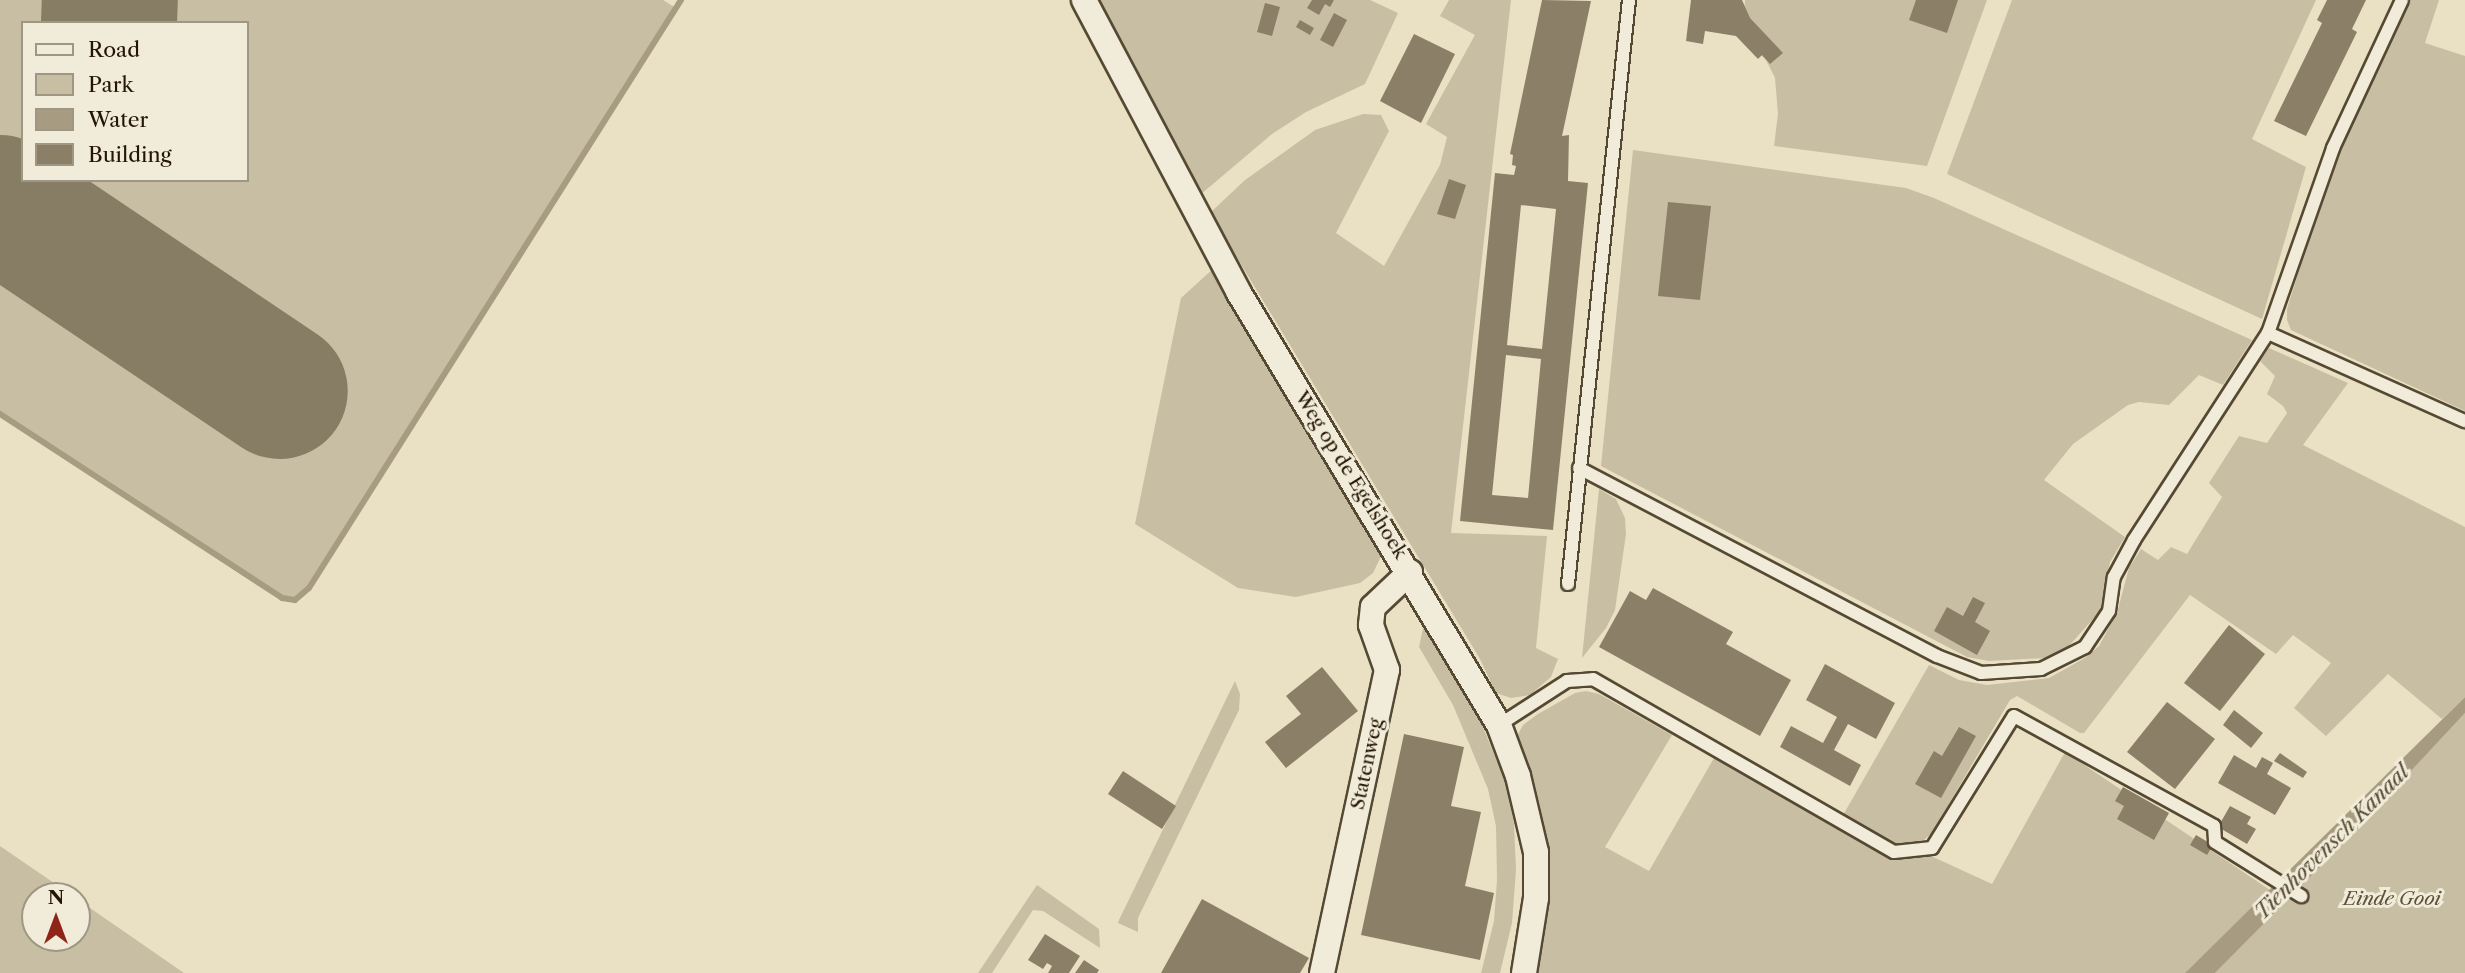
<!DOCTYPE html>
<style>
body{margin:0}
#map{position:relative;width:2465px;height:973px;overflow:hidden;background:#eae1c4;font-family:"Libre Caslon Text",serif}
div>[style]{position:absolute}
.green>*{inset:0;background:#c8bea3}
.water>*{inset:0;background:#a79c82}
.stream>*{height:6px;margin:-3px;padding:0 3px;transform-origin:3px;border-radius:3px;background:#a79c82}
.runway>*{height:136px;margin:-68px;padding:0 68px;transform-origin:68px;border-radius:68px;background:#877c64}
.building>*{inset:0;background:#8b8067}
.roads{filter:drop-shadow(2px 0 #564933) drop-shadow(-2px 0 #564933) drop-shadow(0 2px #564933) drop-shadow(0 -2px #564933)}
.lane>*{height:12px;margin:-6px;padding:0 6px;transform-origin:6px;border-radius:6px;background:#f1ecd9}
.street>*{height:24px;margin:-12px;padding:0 12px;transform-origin:12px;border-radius:12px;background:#f1ecd9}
span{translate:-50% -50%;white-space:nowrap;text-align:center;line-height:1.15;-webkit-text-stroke:6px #f1ecd9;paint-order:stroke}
.street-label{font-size:19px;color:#241603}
.park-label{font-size:19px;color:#5d513b;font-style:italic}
.water-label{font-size:21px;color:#584c36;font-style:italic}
.legend{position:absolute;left:21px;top:21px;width:228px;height:161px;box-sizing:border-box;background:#f1ecd9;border:2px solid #9f9683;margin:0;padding:9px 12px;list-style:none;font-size:21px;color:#241603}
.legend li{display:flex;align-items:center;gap:14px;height:35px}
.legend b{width:35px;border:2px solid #9f9683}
.north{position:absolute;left:21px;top:882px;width:70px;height:70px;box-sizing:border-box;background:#f1ecd9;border:2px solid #9f9683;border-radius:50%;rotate:0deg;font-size:19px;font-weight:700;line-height:28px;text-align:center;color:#241603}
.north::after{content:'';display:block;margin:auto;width:24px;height:32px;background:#8f2418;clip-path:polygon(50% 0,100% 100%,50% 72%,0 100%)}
</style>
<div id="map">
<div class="green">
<i style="clip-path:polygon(evenodd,0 0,663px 0,676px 8px,309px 588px,295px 600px,282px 598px,0 414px,0 0,23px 23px,247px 23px,247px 180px,23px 180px,23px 23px)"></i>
<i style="clip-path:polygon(1099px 0,1370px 0,1398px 13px,1365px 84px,1306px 112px,1272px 134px,1200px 195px)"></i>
<i style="clip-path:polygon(1449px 0,1511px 0,1451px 533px,1547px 536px,1536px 648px,1558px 659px,1551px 677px,1530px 695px,1511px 698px,1496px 693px,1480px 659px,1210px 213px,1245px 180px,1315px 130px,1363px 114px,1381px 115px,1389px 131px,1336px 233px,1384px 266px,1440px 165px,1447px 137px,1426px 124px,1475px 35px,1440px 16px)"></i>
<i style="clip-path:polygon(1745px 0,1987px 0,1927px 166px,1774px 146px,1778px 114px,1775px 78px,1766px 60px,1743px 37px)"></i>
<i style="clip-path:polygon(2012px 0,2316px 0,2252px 139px,2306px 167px,2262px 319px,1947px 174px)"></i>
<i style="clip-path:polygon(2407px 0,2439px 0,2425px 43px,2465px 56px,2465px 411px,2291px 330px,2287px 320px,2287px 309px,2338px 146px)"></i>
<i style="clip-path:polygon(1633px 150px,1906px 188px,1934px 198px,2252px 340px,2223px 385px,2199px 375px,2169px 405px,2139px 402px,2128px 405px,2073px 444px,2044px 480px,2125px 537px,2110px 562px,2101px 610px,2067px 648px,2045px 658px,1989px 661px,1967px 657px,1601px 466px)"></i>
<i style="clip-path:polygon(1214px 268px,1383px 552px,1373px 573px,1360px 583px,1296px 597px,1238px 588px,1135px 524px,1181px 298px)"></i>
<i style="clip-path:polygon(2269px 348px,2348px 383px,2303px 445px,2465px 527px,2465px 697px,2442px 719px,2388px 674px,2326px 736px,2294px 708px,2331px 663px,2293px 635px,2276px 654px,2190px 595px,2084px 733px,2080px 733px,2017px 696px,2010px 700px,1931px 834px,1919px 844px,1903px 846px,1885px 840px,1842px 817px,1929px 665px,1959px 680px,1987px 685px,2049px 678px,2085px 658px,2099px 646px,2117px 613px,2129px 568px,2141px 549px,2158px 560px,2171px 547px,2187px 554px,2222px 497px,2209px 483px,2239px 436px,2267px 443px,2287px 413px,2283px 406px,2267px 394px,2275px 376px,2260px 361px)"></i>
<i style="clip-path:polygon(1599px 489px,1616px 499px,1625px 518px,1626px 534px,1615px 610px,1606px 628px,1582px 658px)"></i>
<i style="clip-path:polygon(1425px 619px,1470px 696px,1506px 783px,1514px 824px,1516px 870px,1512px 923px,1500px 973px,1481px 973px,1494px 921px,1497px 880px,1496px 826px,1488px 789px,1453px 705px,1419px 647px)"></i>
<i style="clip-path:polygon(1235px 681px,1240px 694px,1239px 710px,1138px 918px,1138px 932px,1118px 923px,1119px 920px)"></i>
<i style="clip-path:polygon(1586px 691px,1599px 694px,1672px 735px,1605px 847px,1649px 871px,1714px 758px,1893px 858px,1931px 856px,1992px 884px,2065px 752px,2270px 890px,2185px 973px,1532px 973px,1544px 837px,1539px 802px,1515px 740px,1523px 725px,1538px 714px,1575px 693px)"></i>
<i style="clip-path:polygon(2465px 713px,2465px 973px,2215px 973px,2343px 844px)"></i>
<i style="clip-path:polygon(0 846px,73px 896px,35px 896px,35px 938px,77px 938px,77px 899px,184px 973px,0 973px)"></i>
<i style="clip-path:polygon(1037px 885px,1099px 929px,1100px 948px,1043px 911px,1033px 910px,992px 973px,978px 973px)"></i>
</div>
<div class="water">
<i style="clip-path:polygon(2465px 697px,2465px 713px,2343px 844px,2215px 973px,2185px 973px)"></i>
</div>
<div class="stream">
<i style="left:0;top:414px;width:337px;rotate:33.1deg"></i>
<i style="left:282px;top:598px;width:13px;rotate:9deg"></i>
<i style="left:295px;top:600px;width:18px;rotate:-41deg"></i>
<i style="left:309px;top:588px;width:696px;rotate:-57.68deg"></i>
</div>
<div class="runway">
<i style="left:109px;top:23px;width:23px;rotate:-88deg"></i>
<i style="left:0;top:203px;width:337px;rotate:33.9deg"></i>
</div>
<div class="building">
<i style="clip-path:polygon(1312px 0,1334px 0,1330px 7px,1325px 4px,1319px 15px,1307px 8px)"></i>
<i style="clip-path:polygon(evenodd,1542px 0,1591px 1px,1562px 136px,1569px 135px,1568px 181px,1588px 183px,1553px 530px,1460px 521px,1495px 173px,1514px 175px,1516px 166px,1512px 165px,1513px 155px,1510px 154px,1542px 0,1521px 205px,1556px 209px,1542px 349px,1507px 345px,1521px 205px,1542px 0,1506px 355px,1541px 359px,1528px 498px,1492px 495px,1506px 355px)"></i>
<i style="clip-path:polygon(1691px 0,1742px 0,1750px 18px,1783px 53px,1770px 64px,1762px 55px,1758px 59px,1736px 36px,1705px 31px,1703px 44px,1686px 41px)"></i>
<i style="clip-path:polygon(1916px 0,1958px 0,1947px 33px,1909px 20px)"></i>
<i style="clip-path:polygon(2327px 0,2366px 0,2352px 29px,2357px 32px,2306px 136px,2274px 121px,2322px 23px,2317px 20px)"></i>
<i style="clip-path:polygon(1265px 3px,1280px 7px,1272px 36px,1257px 32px)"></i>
<i style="clip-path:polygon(1334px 13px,1347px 20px,1333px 47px,1320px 40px)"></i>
<i style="clip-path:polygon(1300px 20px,1314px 28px,1310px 35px,1296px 27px)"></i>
<i style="clip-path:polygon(1414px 34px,1455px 54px,1421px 123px,1380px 101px)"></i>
<i style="clip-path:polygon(1449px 179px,1466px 185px,1455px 219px,1437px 214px)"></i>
<i style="clip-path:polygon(1668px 202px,1711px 206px,1700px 300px,1658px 296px)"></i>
<i style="clip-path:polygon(1653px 588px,1733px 632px,1726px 644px,1791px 680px,1760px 736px,1599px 647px,1630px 591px,1646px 600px)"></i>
<i style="clip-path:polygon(1973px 597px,1985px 603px,1975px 622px,1990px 631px,1977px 655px,1934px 631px,1947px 607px,1963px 616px)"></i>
<i style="clip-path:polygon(2229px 625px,2265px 654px,2220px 711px,2184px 683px)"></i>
<i style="clip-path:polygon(1825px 664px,1895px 703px,1876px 739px,1848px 724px,1834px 750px,1861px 765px,1850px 786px,1780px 747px,1791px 726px,1823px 743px,1837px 717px,1806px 700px)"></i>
<i style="clip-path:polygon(1322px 667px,1358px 711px,1286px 768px,1265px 742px,1301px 714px,1286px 696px)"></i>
<i style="clip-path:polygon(2167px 702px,2215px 739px,2175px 789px,2127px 752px)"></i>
<i style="clip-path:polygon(2234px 710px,2263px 733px,2251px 748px,2223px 725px)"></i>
<i style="clip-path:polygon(1959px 727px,1976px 736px,1941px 798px,1915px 784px,1934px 751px,1942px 756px)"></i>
<i style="clip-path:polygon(1404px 734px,1464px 747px,1451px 806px,1481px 812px,1465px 886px,1494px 893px,1480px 960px,1361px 935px)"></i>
<i style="clip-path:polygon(2280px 753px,2307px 772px,2303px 778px,2274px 761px)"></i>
<i style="clip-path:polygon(2234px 755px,2256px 768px,2262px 757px,2273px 763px,2267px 774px,2291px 788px,2275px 815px,2218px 783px)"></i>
<i style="clip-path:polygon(1123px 771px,1176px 806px,1162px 829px,1108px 794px)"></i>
<i style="clip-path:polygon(2123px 787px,2169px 813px,2154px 840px,2117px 819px,2124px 806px,2115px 801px)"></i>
<i style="clip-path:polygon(2230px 806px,2251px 817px,2247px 824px,2256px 829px,2247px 844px,2218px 827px)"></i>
<i style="clip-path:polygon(2196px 835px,2213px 845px,2207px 855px,2190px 845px)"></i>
<i style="clip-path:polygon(1202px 899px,1309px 958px,1300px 973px,1161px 973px)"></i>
<i style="clip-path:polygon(1045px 934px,1080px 956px,1069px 973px,1048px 973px,1052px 966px,1047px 963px,1043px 969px,1028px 960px)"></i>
<i style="clip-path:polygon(1084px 960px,1099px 970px,1097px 973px,1075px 973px)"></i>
</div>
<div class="roads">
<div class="lane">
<i style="left:2268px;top:333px;width:196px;rotate:-70.6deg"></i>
<i style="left:2333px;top:148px;width:163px;rotate:-65deg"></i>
<i style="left:1579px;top:468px;width:404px;rotate:27.7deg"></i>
<i style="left:1937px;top:656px;width:47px;rotate:21.1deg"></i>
<i style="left:1981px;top:673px;width:60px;rotate:-3.8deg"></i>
<i style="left:2041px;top:669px;width:49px;rotate:-26.6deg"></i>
<i style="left:2085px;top:647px;width:43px;rotate:-56.3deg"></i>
<i style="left:2109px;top:611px;width:34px;rotate:-82deg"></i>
<i style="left:2114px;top:577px;width:42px;rotate:-61.6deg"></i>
<i style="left:2134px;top:540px;width:247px;rotate:-57.1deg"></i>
<i style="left:2268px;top:333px;width:216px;rotate:24.1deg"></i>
<i style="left:1568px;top:584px;width:587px;rotate:-84.04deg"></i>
<i style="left:1499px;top:725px;width:81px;rotate:-32.9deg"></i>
<i style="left:1567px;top:681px;width:26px;rotate:-4deg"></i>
<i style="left:1593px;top:679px;width:347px;rotate:29.9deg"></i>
<i style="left:1894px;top:852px;width:38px;rotate:-6deg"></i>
<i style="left:1932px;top:848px;width:155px;rotate:-58.2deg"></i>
<i style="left:2014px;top:716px;width:228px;rotate:28.8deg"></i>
<i style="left:2214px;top:826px;width:16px;rotate:86deg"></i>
<i style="left:2215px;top:842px;width:102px;rotate:32.1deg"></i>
</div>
<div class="street">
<i style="left:1084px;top:0;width:331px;rotate:62.1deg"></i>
<i style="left:1239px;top:293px;width:504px;rotate:58.96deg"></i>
<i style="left:1499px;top:725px;width:54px;rotate:69.6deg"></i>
<i style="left:1518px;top:776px;width:78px;rotate:76.7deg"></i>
<i style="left:1536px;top:852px;width:46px;rotate:90deg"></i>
<i style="left:1536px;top:898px;width:76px;rotate:99.1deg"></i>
<i style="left:1322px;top:973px;width:310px;rotate:-77.9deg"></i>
<i style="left:1387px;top:670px;width:48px;rotate:-109.6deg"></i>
<i style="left:1371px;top:625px;width:18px;rotate:-84deg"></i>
<i style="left:1373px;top:607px;width:51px;rotate:-43.4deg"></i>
</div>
</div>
<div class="street-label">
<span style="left:1351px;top:475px;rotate:58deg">Weg op de Egelshoek</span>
<span style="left:1367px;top:764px;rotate:-78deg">Statenweg</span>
</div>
<div class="park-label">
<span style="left:2392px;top:899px">Einde Gooi</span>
</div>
<div class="water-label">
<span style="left:2332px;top:842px;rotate:-45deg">Tienhovensch Kanaal</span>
</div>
<ul class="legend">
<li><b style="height:9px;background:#f1ecd9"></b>Road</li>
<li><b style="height:19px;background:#c8bea3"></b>Park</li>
<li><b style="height:19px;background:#a79c82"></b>Water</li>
<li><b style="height:19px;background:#8b8067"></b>Building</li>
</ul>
<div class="north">N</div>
</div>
